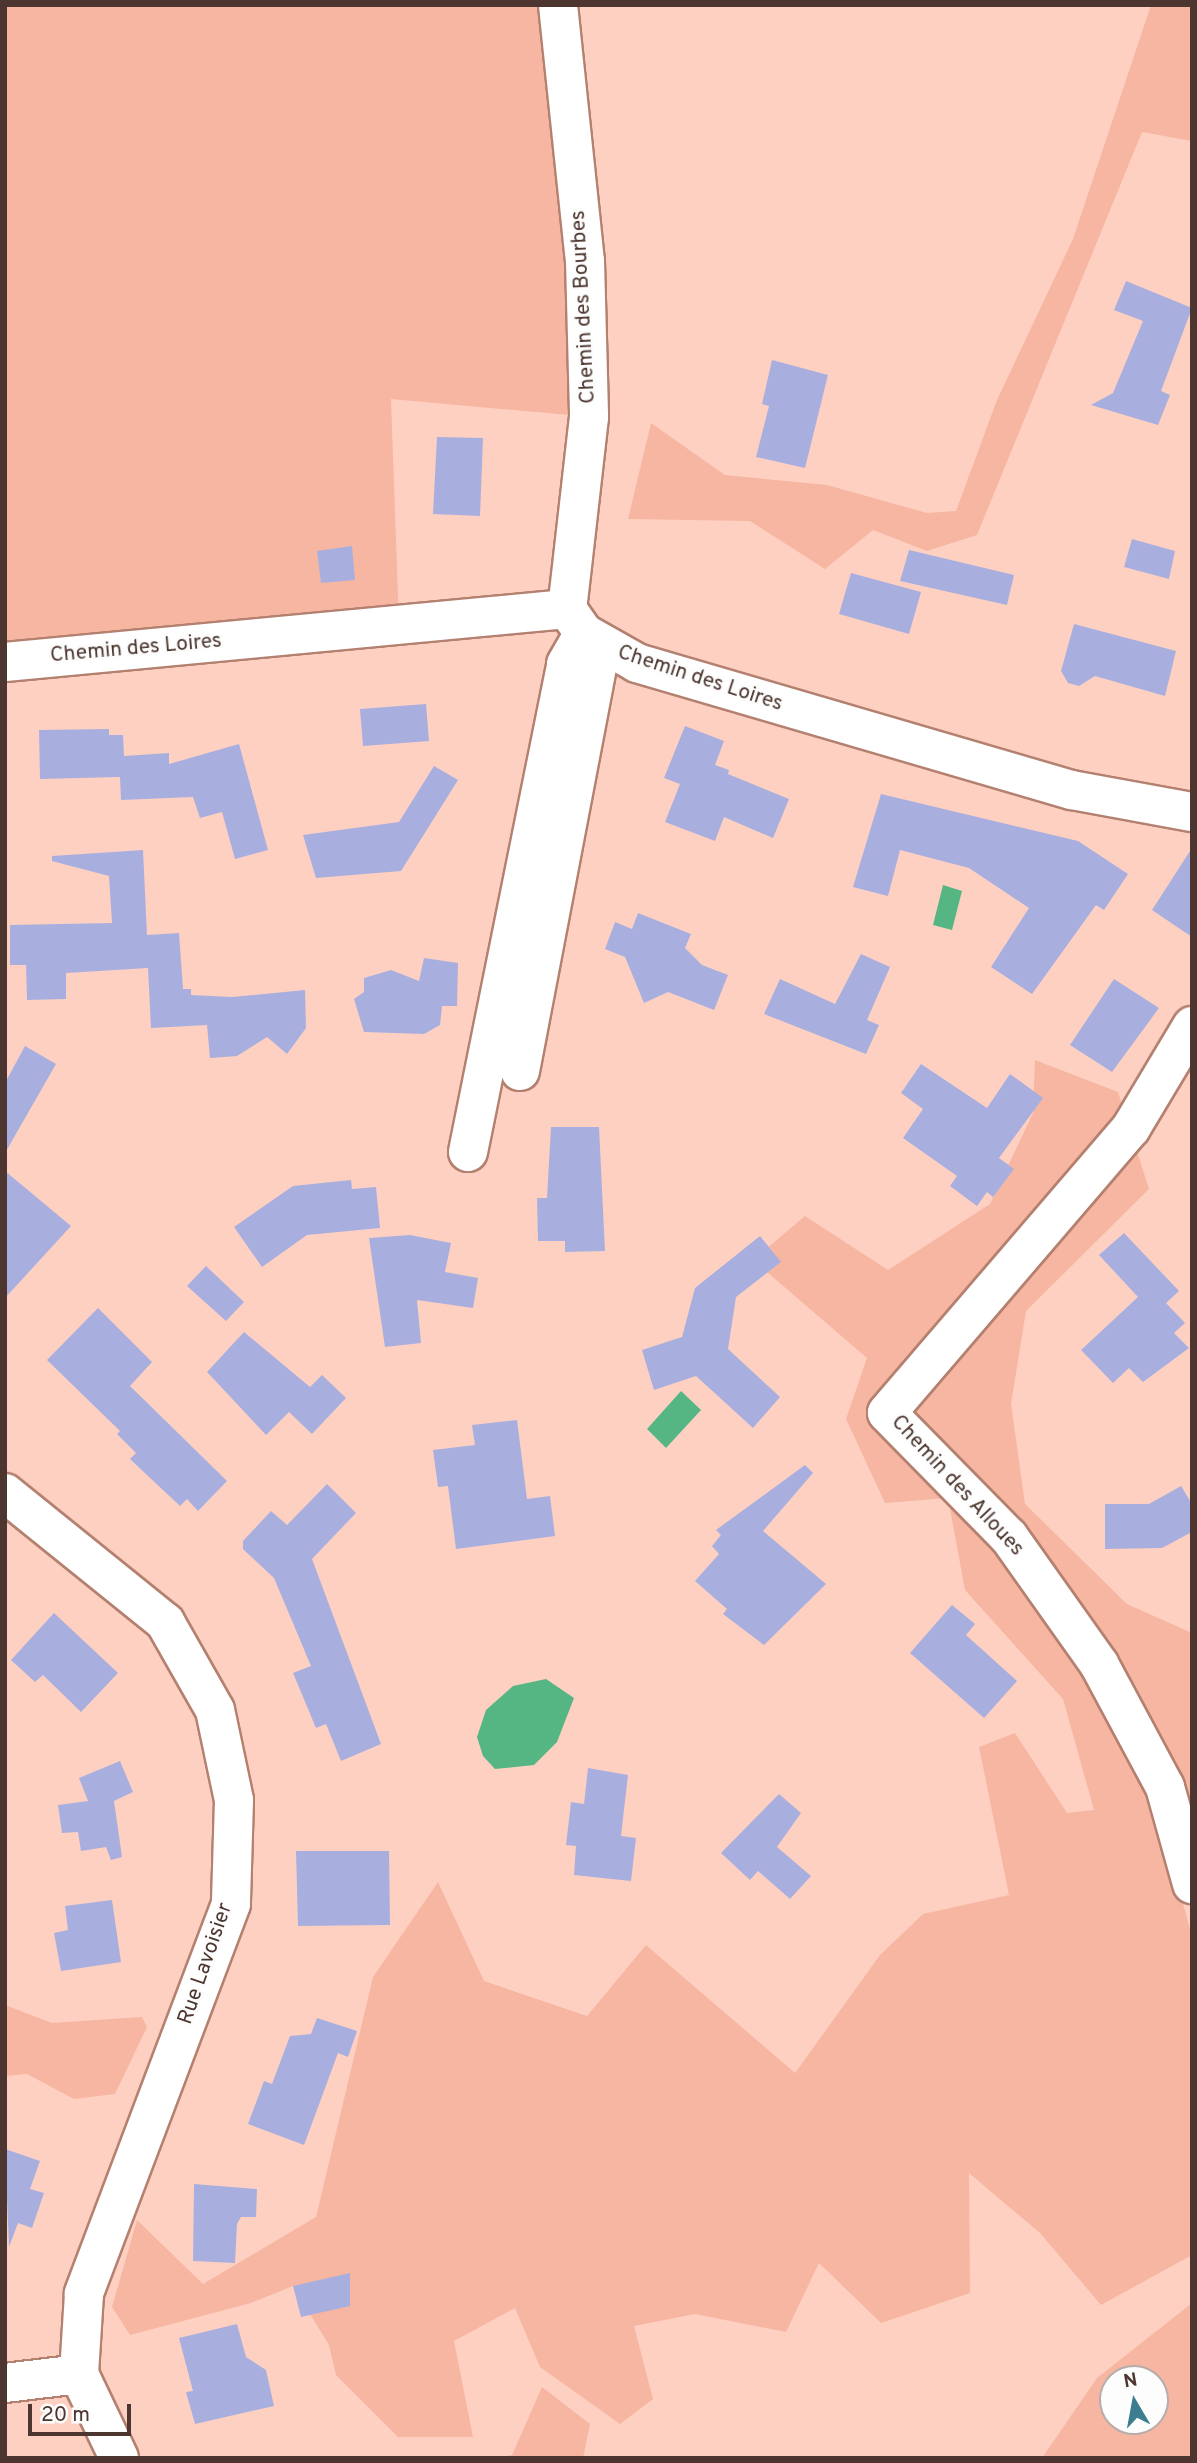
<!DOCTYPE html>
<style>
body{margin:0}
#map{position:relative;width:1197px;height:2463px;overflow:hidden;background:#fed0c2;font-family:Overpass,sans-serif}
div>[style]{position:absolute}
.green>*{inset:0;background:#f7b6a1}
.water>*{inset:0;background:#55b583}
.building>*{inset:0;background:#a8afdf}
.roads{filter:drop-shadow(2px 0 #b48170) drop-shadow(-2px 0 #b48170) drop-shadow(0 2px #b48170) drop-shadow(0 -2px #b48170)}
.minor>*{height:38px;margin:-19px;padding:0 19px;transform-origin:19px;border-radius:19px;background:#fff}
span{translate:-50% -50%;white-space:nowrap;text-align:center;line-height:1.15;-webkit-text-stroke:6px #fdfdfd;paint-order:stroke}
.street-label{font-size:21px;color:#4c362f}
.frame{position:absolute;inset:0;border:7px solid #4c362f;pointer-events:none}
.north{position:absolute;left:1099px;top:2365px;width:70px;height:70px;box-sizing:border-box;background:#fdfdfd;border:2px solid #b6adab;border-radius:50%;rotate:350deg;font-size:19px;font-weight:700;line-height:28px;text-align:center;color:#4c362f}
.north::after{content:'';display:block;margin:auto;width:24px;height:32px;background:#3c7d8f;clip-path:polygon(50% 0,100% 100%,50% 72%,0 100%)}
.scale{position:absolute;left:28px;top:2404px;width:103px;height:32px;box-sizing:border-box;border:4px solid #4c362f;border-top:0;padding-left:9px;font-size:21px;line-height:24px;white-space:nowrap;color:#4c362f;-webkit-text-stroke:5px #fdfdfd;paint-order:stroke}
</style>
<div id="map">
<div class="green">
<i style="clip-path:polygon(5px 5px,570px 5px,603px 418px,391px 399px,399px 625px,5px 672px)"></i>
<i style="clip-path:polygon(1151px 5px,1192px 5px,1192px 141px,1142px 132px,977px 535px,927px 551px,873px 530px,825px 569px,750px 521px,628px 519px,651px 423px,725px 475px,827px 485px,927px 513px,956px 511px,997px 400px,1073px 239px)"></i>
<i style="clip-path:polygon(1035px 1060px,1118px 1092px,1149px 1189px,1026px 1311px,1011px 1404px,1025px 1504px,1127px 1604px,1192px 1633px,1192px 1827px,1163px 1827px,1192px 1937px,1192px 2255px,1101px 2305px,1040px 2233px,969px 2173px,970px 2293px,881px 2323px,819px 2263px,786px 2332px,695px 2314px,634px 2326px,653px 2399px,620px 2424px,540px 2367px,515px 2308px,454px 2341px,473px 2437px,398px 2437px,336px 2375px,329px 2345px,293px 2286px,251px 2303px,130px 2335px,112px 2307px,137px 2220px,203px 2284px,316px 2217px,373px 1977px,438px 1882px,484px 1981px,587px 2016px,646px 1945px,795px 2073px,880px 1955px,923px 1914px,1009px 1895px,979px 1747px,1015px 1733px,1067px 1813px,1094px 1810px,1063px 1699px,965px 1590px,948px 1498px,885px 1503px,846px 1419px,867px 1358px,753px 1260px,805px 1216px,888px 1270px,990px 1204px,1033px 1113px)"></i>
<i style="clip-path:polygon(5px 2005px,52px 2023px,142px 2017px,147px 2027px,115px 2094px,74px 2099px,27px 2074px,5px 2076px)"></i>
<i style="clip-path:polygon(evenodd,1192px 2303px,1192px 2458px,1042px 2458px,1097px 2378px,1192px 2303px,1155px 2379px,1155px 2421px,1113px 2421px,1113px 2379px,1155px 2379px)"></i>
<i style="clip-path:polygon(542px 2387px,590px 2424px,583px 2458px,497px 2458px,512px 2455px)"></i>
</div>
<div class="water">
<i style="clip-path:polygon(943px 885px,962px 891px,952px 930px,933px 925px)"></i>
<i style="clip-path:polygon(681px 1391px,701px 1410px,666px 1448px,647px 1429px)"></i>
<i style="clip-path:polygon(546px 1679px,574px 1698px,557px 1742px,534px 1765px,495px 1769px,483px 1756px,477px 1737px,486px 1710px,513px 1686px)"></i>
</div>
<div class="building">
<i style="clip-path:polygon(1126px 281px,1192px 308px,1161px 391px,1170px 395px,1158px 425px,1091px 405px,1113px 393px,1143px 321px,1114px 310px)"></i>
<i style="clip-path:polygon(772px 360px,828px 375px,805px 468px,756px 457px,769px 406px,762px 404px)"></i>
<i style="clip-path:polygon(437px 437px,483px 438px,480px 516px,433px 514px)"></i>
<i style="clip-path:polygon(1132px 539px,1175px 551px,1169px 579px,1124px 567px)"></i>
<i style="clip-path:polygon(352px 546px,355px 580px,321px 583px,317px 551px)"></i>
<i style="clip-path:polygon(909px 550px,1014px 575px,1007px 605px,900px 581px)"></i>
<i style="clip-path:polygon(851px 573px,921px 592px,909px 634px,839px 614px)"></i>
<i style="clip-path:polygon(1074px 624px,1176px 651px,1165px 696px,1095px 676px,1079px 686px,1068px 683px,1061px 671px)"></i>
<i style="clip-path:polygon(426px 704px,429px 741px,363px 746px,360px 709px)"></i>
<i style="clip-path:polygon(685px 726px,724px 741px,715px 765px,729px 770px,728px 774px,789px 799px,773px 838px,724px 817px,715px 841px,665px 822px,680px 784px,664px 778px)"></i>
<i style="clip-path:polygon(109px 729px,109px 735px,123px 735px,124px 756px,169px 753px,169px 764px,239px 744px,268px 850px,235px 859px,222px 812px,200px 818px,193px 797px,121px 800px,120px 777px,40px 779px,39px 730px)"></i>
<i style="clip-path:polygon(434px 766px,458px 780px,401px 871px,316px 878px,303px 835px,399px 822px)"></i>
<i style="clip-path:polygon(881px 794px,1078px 841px,1128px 874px,1104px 910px,1096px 905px,1032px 994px,991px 967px,1029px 908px,969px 868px,900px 850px,888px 896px,853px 887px)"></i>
<i style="clip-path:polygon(1192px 848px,1192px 937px,1152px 910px)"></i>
<i style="clip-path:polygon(143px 850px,147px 935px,179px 933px,183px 989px,191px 989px,191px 995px,232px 997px,305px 990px,306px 1028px,287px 1054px,267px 1037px,237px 1056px,210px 1058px,207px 1025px,151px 1028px,148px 968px,66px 973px,66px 999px,27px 1000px,26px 965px,10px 965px,10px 925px,112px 923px,109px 876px,52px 861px,52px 856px)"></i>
<i style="clip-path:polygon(638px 913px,691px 934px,685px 948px,702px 965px,728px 975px,714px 1010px,668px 992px,644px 1003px,625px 957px,605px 949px,615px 922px,632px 929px)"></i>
<i style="clip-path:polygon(861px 954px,890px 967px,867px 1020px,879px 1025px,866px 1054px,764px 1014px,780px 979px,835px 1004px)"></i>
<i style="clip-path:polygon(424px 958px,458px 963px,457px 1006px,442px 1006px,440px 1025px,424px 1034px,364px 1032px,354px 999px,364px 992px,364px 978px,391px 970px,419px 981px)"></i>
<i style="clip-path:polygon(1114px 979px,1159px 1008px,1112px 1072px,1070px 1045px)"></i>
<i style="clip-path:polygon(25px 1046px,56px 1064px,5px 1153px,5px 1083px)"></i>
<i style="clip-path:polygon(921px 1064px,987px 1108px,1010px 1074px,1043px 1098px,999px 1158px,1014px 1169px,993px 1197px,987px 1192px,977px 1206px,950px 1186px,957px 1176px,903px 1138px,923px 1109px,901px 1093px)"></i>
<i style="clip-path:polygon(551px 1127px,599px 1127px,605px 1251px,565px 1252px,565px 1241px,538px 1241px,537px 1198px,547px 1198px)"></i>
<i style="clip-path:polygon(5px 1171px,71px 1226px,5px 1298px)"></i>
<i style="clip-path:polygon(351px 1180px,352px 1189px,376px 1187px,380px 1228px,307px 1235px,262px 1267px,234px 1227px,293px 1186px)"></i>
<i style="clip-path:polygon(1124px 1233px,1179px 1291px,1166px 1303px,1185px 1323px,1174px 1333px,1189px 1348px,1143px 1382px,1129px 1368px,1113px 1383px,1081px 1350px,1138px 1297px,1099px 1255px)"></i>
<i style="clip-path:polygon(410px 1235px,451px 1243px,445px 1272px,478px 1278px,473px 1308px,417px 1300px,421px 1343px,385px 1347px,369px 1238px)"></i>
<i style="clip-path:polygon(760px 1236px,781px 1262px,736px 1297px,728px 1349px,780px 1397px,753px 1428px,696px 1376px,654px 1390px,642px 1350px,682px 1337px,695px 1288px)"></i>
<i style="clip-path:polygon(206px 1266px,244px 1302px,226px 1321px,187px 1286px)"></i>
<i style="clip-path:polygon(98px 1308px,152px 1362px,130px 1386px,227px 1481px,198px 1511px,187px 1499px,180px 1506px,130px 1459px,136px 1453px,117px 1434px,120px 1431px,47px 1360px)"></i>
<i style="clip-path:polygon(244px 1332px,310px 1387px,322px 1375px,346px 1398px,312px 1434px,289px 1412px,266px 1435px,207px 1372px)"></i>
<i style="clip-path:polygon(517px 1420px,527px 1499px,550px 1496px,555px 1536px,456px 1549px,448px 1486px,438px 1487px,433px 1450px,475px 1445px,472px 1425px)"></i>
<i style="clip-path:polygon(805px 1465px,813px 1473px,763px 1531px,826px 1584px,764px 1645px,723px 1614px,727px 1609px,695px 1581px,719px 1554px,712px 1546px,721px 1535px,716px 1530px)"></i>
<i style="clip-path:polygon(327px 1484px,356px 1513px,312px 1559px,381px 1744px,341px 1761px,326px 1724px,316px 1728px,293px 1673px,311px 1666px,274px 1578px,243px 1549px,243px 1541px,271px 1511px,287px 1525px)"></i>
<i style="clip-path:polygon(1181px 1486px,1192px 1504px,1192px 1532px,1162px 1548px,1105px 1549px,1105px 1504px,1149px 1504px)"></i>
<i style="clip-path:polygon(952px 1605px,975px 1624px,966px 1635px,1017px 1681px,984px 1718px,910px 1653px)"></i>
<i style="clip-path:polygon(54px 1613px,118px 1673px,81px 1712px,43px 1675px,35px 1682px,11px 1660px)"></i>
<i style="clip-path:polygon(120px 1761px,133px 1792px,114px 1801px,122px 1857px,111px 1860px,106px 1847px,81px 1851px,78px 1832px,62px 1833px,58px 1805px,88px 1801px,79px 1778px)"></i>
<i style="clip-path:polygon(588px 1768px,628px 1775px,621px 1836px,636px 1838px,631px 1881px,574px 1875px,576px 1846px,566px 1845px,571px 1802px,584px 1804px)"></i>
<i style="clip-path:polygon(779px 1794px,801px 1813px,777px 1847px,811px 1876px,790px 1899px,758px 1871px,750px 1880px,721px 1853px)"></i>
<i style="clip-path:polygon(296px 1851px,389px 1851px,390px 1925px,298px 1926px)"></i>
<i style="clip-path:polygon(112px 1900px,121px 1962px,61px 1971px,54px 1933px,68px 1930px,65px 1906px)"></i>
<i style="clip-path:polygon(317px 2018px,357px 2031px,348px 2057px,338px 2053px,304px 2145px,248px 2124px,264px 2081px,272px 2084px,290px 2036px,311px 2034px)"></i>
<i style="clip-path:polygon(5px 2149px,40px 2161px,30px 2189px,44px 2193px,32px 2228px,18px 2223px,9px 2247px)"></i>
<i style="clip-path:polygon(194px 2184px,257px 2189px,256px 2217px,241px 2217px,237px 2224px,235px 2263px,193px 2261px)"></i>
<i style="clip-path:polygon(350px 2273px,350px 2306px,301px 2317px,293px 2286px)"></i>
<i style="clip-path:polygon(237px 2324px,246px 2357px,266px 2370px,274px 2406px,195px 2424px,186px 2392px,193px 2391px,179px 2338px)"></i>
</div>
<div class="roads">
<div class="minor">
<i style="left:558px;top:5px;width:257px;rotate:84deg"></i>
<i style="left:585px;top:261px;width:156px;rotate:88.5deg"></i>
<i style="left:589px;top:417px;width:193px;rotate:96.5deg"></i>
<i style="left:5px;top:662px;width:564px;rotate:-5.39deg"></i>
<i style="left:567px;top:609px;width:29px;rotate:55deg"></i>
<i style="left:584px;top:633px;width:61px;rotate:29.5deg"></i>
<i style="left:637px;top:663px;width:453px;rotate:16.3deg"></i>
<i style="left:1072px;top:790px;width:122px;rotate:10.4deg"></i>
<i style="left:1192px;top:1026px;width:119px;rotate:120.9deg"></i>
<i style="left:1131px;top:1128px;width:375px;rotate:130.6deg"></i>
<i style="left:887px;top:1413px;width:174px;rotate:45.5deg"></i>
<i style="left:1009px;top:1537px;width:156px;rotate:54.7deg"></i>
<i style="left:1099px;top:1664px;width:140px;rotate:61.8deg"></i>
<i style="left:1165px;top:1787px;width:101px;rotate:74.4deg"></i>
<i style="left:520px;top:1071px;width:434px;rotate:-79.2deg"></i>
<i style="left:468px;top:1152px;width:498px;rotate:-78.6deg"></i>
<i style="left:566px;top:664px;width:36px;rotate:-60deg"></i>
<i style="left:5px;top:1493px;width:206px;rotate:38.9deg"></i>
<i style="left:165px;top:1622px;width:101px;rotate:60.4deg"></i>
<i style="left:215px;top:1710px;width:92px;rotate:78.1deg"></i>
<i style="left:234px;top:1800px;width:104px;rotate:91.7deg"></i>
<i style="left:231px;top:1904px;width:417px;rotate:110.7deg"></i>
<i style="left:84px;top:2294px;width:80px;rotate:93.6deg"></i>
<i style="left:79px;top:2374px;width:93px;rotate:64.5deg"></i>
<i style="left:5px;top:2383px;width:75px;rotate:-6.9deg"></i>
</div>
</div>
<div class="street-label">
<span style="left:584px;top:307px;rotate:-93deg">Chemin des Bourbes</span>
<span style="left:136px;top:649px;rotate:-5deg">Chemin des Loires</span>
<span style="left:700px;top:679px;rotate:18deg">Chemin des Loires</span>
<span style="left:957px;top:1486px;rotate:47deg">Chemin des Alloues</span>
<span style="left:206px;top:1964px;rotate:-71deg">Rue Lavoisier</span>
</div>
<div class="frame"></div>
<div class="north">N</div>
<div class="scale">20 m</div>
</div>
